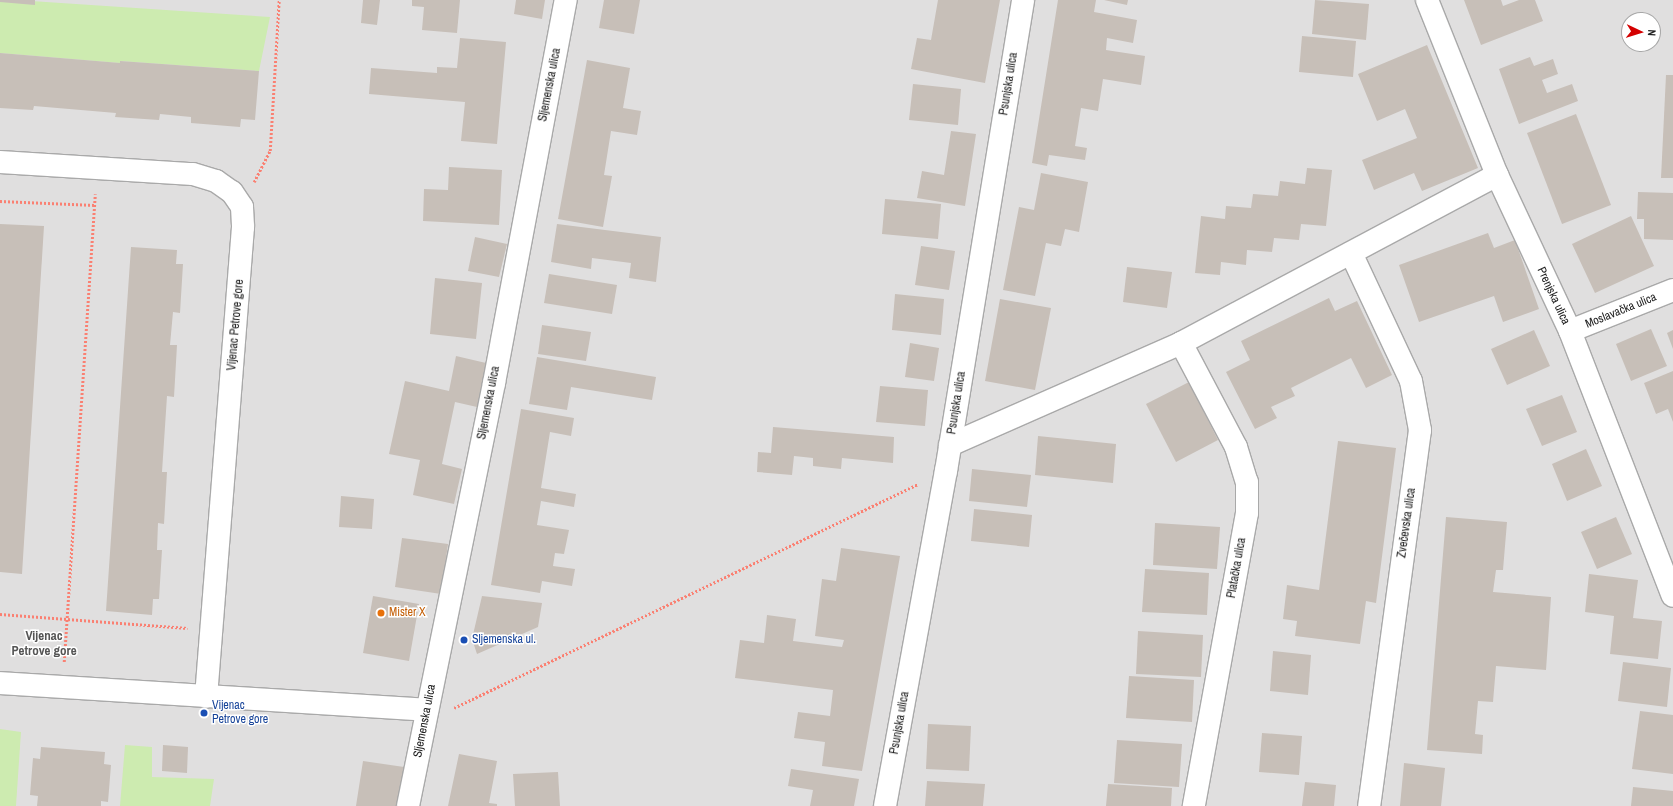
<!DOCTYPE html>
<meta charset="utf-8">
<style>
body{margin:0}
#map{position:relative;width:1673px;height:806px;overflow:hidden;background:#f2efe9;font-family:"Archivo Narrow",sans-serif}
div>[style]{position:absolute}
.residential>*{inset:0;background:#e0dfdf}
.grass>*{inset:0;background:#cdebb0}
.building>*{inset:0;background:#c7bfb8}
.path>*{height:2.5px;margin-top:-1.25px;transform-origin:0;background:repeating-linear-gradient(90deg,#fa8072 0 2px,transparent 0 4px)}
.roads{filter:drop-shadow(1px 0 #a9a9a9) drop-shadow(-1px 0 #a9a9a9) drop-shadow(0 1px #a9a9a9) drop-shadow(0 -1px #a9a9a9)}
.minor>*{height:22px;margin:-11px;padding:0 11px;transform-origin:11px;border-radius:11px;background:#fff}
.dots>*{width:11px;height:11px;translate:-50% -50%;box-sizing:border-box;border:2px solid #fff;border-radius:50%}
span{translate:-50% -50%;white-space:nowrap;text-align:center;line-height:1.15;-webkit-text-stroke:3px #fff;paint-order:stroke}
.street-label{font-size:12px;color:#222}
.food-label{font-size:12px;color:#c56008}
.left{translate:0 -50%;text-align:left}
.transit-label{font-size:12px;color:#164399}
.neighbourhood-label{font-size:13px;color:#555;font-weight:700}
.north{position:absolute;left:1621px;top:12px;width:40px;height:40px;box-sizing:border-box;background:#fff;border:1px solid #a7a7a7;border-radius:50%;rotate:94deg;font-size:11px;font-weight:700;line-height:16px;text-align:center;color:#222}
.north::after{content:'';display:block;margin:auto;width:14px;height:18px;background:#d40000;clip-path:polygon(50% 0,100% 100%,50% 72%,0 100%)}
</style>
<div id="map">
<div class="residential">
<i style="clip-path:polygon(evenodd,0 0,1673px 0,1673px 806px,0 806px,0 0,1629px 20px,1653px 20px,1653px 44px,1629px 44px,1629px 20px)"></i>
</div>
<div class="grass">
<i style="clip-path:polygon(0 0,16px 0,270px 17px,259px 71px,120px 61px,120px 63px,0 53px)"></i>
<i style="clip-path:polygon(0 729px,21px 732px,16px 806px,0 806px)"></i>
<i style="clip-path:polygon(125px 745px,152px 747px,152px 777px,214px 779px,210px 806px,120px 806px)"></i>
</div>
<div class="building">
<i style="clip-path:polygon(0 0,35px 0,35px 5px,0 2px)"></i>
<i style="clip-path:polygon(363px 0,380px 0,377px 25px,361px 23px)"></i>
<i style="clip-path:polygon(412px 0,460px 0,457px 33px,422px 30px,424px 7px,412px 6px)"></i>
<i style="clip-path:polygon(516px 0,545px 0,542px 19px,514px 14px)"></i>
<i style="clip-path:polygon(604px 0,640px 0,634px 34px,599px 28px)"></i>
<i style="clip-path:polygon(938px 0,1000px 0,985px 83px,911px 69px,917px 38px,931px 40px)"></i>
<i style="clip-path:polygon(1058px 0,1096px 0,1094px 12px,1137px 20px,1133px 43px,1107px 38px,1106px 50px,1145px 56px,1141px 85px,1103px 79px,1098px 111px,1081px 108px,1075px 146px,1087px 148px,1085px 160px,1049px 155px,1047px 166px,1032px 163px)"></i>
<i style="clip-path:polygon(1104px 0,1128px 0,1127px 5px)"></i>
<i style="clip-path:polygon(1315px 0,1369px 4px,1366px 40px,1312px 34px)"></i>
<i style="clip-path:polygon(1464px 0,1501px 0,1503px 6px,1519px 0,1535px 0,1543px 21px,1481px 45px)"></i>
<i style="clip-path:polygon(1302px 36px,1356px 41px,1353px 77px,1299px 72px)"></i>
<i style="clip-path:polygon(460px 38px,506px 42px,497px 144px,461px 141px,465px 102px,369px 94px,371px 68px,437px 73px,437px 67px,457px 68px)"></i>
<i style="clip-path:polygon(1427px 45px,1478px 168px,1422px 191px,1414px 173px,1374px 190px,1362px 160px,1417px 138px,1405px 109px,1377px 121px,1358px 74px)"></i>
<i style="clip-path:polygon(0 53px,120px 63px,120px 61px,259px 71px,255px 120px,241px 119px,240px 127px,191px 123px,191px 117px,160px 114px,159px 120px,115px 117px,116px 113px,34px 106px,33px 110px,0 108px)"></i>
<i style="clip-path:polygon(1530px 57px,1534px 66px,1553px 59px,1558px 74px,1542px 80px,1547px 93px,1572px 84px,1578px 101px,1519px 124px,1499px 69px)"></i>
<i style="clip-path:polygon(587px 60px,630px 68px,623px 108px,641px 111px,637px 135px,611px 131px,604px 175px,612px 176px,603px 227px,558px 219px)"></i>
<i style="clip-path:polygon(1666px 75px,1673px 75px,1673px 178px,1661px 178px)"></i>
<i style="clip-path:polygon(913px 84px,961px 89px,958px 125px,909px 120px)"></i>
<i style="clip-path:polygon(1576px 114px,1611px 205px,1562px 224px,1527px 133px)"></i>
<i style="clip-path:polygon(951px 131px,976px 134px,965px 206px,917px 198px,922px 171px,944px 175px)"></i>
<i style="clip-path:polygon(449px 167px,502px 170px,499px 225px,423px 221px,424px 189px,448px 190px)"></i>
<i style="clip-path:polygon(1307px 168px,1332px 170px,1326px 226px,1301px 224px,1299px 240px,1274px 238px,1272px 252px,1247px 250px,1246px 265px,1221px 262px,1220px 275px,1195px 273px,1201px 216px,1225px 219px,1226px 206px,1251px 208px,1253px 194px,1278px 196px,1280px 181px,1305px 184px)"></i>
<i style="clip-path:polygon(1041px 173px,1088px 182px,1079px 232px,1065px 229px,1061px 246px,1046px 243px,1035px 296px,1003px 290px,1019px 207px,1034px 210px)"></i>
<i style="clip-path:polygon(1638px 192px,1673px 193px,1673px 240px,1644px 239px,1644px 219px,1637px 219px)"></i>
<i style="clip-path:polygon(885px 199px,941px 204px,938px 239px,882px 234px)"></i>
<i style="clip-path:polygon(1631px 216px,1654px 266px,1595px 293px,1572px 244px)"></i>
<i style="clip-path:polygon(0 224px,44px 226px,22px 574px,0 572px)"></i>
<i style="clip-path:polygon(557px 224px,661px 237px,656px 282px,629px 278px,631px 263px,592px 258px,591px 269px,551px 262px)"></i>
<i style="clip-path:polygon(1488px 233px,1494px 248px,1515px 240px,1539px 309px,1503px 322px,1494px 296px,1419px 322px,1399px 265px)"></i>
<i style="clip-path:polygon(475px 237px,507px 244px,499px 277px,468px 271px)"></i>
<i style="clip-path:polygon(921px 246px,955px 251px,949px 290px,915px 285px)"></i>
<i style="clip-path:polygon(131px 247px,177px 250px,176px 264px,183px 264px,180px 313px,173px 312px,170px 345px,177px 345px,174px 397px,167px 396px,162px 472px,167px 472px,164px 524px,158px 523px,157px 550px,162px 550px,159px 599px,153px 599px,152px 615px,106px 611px)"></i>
<i style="clip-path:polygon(1127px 267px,1172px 272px,1167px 308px,1123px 302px)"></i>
<i style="clip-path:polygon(549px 274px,617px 285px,612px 314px,544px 303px)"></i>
<i style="clip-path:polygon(435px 278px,482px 283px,476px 339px,430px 334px)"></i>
<i style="clip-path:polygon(895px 294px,944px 299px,941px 335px,892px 330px)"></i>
<i style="clip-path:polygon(1329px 298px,1335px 311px,1357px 301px,1392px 375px,1366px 388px,1351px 358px,1291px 388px,1295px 396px,1271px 407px,1277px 418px,1255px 429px,1226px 372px,1250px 360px,1241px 341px)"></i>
<i style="clip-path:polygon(1000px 299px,1051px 308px,1035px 390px,985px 381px)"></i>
<i style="clip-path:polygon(542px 325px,591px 332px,586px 361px,538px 354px)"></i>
<i style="clip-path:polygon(1651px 329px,1667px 366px,1631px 381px,1616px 344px)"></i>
<i style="clip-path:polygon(1534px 330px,1550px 366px,1507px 385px,1491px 349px)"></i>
<i style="clip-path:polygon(1673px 330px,1673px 349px,1667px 333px)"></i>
<i style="clip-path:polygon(910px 343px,939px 348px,934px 381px,905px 377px)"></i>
<i style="clip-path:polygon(456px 356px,486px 363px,477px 407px,455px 402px,442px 464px,462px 469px,454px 504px,413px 495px,420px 460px,389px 454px,405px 381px,449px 391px)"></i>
<i style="clip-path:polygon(537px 357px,656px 377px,652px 400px,571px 387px,567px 410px,529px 404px)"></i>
<i style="clip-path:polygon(1673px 371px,1673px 422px,1668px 409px,1656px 414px,1644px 383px)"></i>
<i style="clip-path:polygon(1189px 382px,1218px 440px,1176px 462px,1146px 404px)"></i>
<i style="clip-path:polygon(880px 386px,928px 390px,925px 426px,876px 422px)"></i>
<i style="clip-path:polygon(1562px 395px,1577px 432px,1542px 446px,1526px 409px)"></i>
<i style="clip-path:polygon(521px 409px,574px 418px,571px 436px,550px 432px,541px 488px,576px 494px,574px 507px,541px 501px,537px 525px,569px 530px,564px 554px,555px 553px,553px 566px,575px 569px,572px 586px,542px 581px,540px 593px,491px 585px)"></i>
<i style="clip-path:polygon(773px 427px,894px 437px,893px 463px,842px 458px,841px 469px,813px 466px,813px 458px,794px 456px,792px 475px,757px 472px,758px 452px,771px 453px)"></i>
<i style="clip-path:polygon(1038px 436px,1116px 444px,1113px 483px,1035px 475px)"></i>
<i style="clip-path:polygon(1338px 441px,1396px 448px,1376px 603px,1366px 601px,1360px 644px,1295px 636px,1297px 621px,1283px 619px,1287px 585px,1319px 590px)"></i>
<i style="clip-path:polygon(1586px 449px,1602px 486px,1567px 501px,1552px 464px)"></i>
<i style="clip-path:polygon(972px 469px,1031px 475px,1027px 507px,969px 501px)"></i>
<i style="clip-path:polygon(341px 496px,374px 499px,372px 529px,339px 527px)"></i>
<i style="clip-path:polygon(974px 509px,1032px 515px,1029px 547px,971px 541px)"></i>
<i style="clip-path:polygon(1446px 517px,1507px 522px,1503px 570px,1496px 570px,1493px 592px,1551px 597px,1546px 670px,1496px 666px,1493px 702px,1478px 701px,1475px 734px,1483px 735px,1482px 754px,1427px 750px)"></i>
<i style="clip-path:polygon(1616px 517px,1632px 554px,1597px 569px,1581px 532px)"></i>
<i style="clip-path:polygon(1155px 523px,1220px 527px,1217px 569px,1153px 565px)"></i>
<i style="clip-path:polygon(402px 538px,448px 544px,441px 594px,395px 587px)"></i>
<i style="clip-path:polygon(841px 548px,900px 556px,862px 771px,822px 766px,825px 742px,794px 738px,798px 712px,830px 716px,833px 690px,735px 678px,740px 640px,764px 643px,767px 615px,796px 619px,793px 641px,842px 647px,844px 640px,815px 636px,822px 579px,836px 581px)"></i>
<i style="clip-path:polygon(1145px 569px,1209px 573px,1207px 615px,1142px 612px)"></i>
<i style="clip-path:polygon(1589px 574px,1638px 580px,1633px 618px,1662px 621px,1658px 659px,1610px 654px,1614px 616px,1585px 612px)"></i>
<i style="clip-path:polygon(373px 596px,419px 604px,409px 661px,363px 653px)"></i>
<i style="clip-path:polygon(482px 596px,542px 603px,538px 627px,477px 654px,472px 639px)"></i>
<i style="clip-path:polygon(1138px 631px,1203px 635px,1201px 677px,1136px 674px)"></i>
<i style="clip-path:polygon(1273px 651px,1311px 655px,1308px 695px,1270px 691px)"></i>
<i style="clip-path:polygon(1623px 662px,1671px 668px,1667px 707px,1618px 701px)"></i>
<i style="clip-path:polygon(1129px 676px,1194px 680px,1192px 722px,1126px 718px)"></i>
<i style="clip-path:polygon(1640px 711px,1673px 715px,1673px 774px,1632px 769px)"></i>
<i style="clip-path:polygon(928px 724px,971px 726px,969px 771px,926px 769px)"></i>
<i style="clip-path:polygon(1262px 733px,1302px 736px,1299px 775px,1259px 772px)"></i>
<i style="clip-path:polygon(1117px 740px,1182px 744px,1179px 787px,1114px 783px)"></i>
<i style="clip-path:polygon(163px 745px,188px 747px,187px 773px,162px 771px)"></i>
<i style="clip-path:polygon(41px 747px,105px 752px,104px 764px,111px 765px,108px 802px,101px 801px,101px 806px,37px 806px,38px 796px,30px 795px,33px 758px,40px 759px)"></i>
<i style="clip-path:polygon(459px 754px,497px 761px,489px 803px,497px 804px,497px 806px,448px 806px)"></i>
<i style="clip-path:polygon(363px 761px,404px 767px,398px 806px,356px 806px)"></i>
<i style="clip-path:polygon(1404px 763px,1445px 768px,1441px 806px,1400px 806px)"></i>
<i style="clip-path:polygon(791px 769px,859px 779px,854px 806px,810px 806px,813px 790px,788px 786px)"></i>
<i style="clip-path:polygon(558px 772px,560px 806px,515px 806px,513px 774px)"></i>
<i style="clip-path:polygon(927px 781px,985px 784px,983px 806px,925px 806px)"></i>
<i style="clip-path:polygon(1305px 782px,1336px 785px,1334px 806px,1302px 806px)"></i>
<i style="clip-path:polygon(1108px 784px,1172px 788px,1171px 806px,1106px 806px)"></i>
<i style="clip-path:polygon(1633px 787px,1673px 791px,1673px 806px,1631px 806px)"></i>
</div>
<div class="path">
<i style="left:254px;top:182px;width:35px;rotate:-63deg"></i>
<i style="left:270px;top:151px;width:151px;rotate:-86.6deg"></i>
<i style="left:0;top:201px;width:95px;rotate:2.4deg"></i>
<i style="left:0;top:614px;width:188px;rotate:4.3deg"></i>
<i style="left:64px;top:662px;width:469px;rotate:-86.2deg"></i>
<i style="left:454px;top:708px;width:515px;rotate:-25.77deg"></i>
</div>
<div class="roads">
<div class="minor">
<i style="left:1427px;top:0;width:188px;rotate:68.2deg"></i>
<i style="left:1497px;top:175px;width:172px;rotate:64.9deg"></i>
<i style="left:1570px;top:331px;width:284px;rotate:68.8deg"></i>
<i style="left:0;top:162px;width:193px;rotate:3.6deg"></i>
<i style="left:193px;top:174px;width:24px;rotate:17deg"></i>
<i style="left:216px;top:181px;width:19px;rotate:35deg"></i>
<i style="left:232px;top:192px;width:18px;rotate:56deg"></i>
<i style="left:242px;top:207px;width:20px;rotate:87deg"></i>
<i style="left:243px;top:227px;width:471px;rotate:94.5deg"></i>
<i style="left:1351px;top:253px;width:141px;rotate:64.9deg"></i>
<i style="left:1411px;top:381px;width:50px;rotate:79.6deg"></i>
<i style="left:1420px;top:430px;width:379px;rotate:97.7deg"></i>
<i style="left:1570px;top:331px;width:111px;rotate:-21.7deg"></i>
<i style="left:1181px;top:343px;width:118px;rotate:62.1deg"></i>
<i style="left:1236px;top:447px;width:37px;rotate:73deg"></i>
<i style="left:1247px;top:482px;width:31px;rotate:90deg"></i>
<i style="left:1247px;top:513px;width:298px;rotate:100.3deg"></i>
<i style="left:950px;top:445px;width:253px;rotate:-23.8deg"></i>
<i style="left:1181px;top:343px;width:358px;rotate:-28deg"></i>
<i style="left:0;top:683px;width:428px;rotate:3.6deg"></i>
<i style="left:408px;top:806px;width:432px;rotate:-78.5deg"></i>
<i style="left:494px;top:383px;width:390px;rotate:-79.4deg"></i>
<i style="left:885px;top:806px;width:341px;rotate:-79.7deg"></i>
<i style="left:946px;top:471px;width:477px;rotate:-80.7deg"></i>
</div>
</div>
<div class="dots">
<i style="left:381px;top:613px;background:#e8710a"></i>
<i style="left:464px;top:640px;background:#1a4fb4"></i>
<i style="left:204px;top:713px;background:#1a4fb4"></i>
</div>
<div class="street-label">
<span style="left:1009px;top:84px;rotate:-81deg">Psunjska ulica</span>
<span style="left:550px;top:85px;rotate:-79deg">Sljemenska ulica</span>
<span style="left:1553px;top:296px;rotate:65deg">Prenjska ulica</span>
<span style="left:1621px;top:311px;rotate:-22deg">Moslavačka ulica</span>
<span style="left:236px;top:325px;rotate:-85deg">Vijenac Petrove gore</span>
<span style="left:489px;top:403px;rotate:-79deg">Sljemenska ulica</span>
<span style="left:957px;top:403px;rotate:-81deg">Psunjska ulica</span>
<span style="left:1407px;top:523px;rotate:-82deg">Zvečevska ulica</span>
<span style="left:1237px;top:568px;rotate:-80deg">Platačka ulica</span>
<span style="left:425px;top:721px;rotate:-79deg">Sljemenska ulica</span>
<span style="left:900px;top:723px;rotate:-80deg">Psunjska ulica</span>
</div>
<div class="food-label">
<span class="left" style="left:389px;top:613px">Mister X</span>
</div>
<div class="transit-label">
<span class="left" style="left:472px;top:640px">Sljemenska ul.</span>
<span class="left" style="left:212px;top:713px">Vijenac<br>Petrove gore</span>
</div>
<div class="neighbourhood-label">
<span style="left:44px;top:644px">Vijenac<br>Petrove gore</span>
</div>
<div class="north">N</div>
</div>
